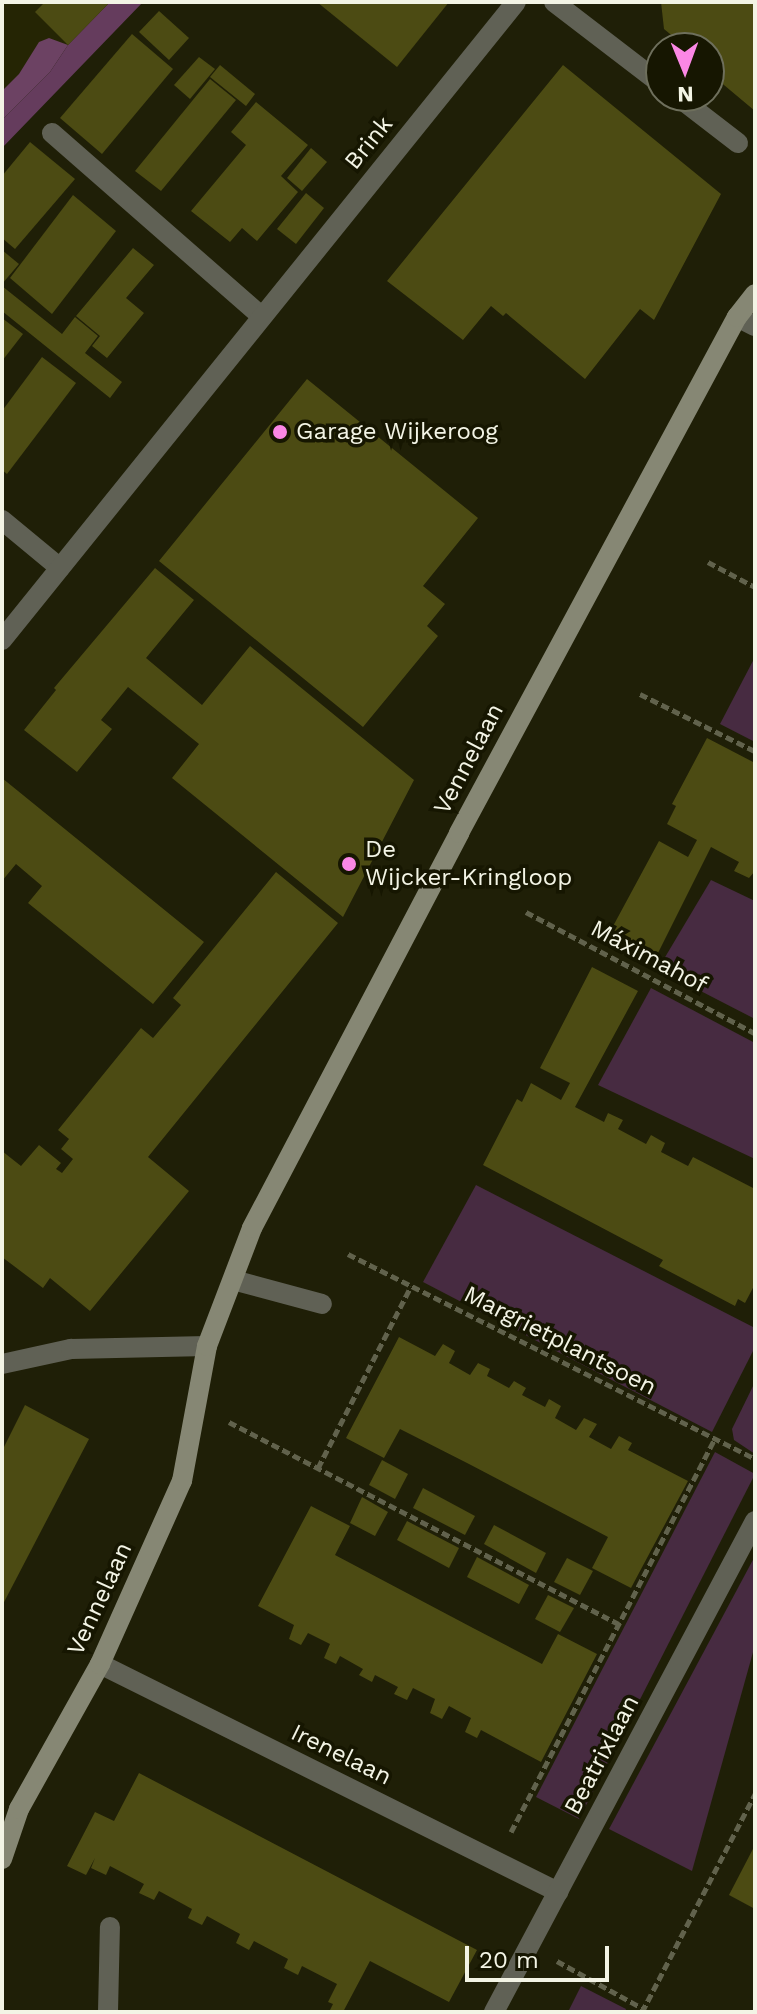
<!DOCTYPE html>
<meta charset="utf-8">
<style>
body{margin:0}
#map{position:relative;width:757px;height:2014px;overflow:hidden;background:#1f1f07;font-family:"Work Sans",sans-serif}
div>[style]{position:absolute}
.built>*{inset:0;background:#252504}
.green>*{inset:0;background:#472b41}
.forest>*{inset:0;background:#6c4263}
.water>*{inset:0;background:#653c5d}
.building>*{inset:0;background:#4c4b13}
.path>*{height:5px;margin-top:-2.5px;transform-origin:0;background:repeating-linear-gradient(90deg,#61624c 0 8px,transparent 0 12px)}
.lane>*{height:20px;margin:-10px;padding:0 10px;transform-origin:10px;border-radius:10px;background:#606155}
.street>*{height:20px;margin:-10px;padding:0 10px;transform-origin:10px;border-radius:10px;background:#606155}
.secondary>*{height:20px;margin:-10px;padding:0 10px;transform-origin:10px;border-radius:10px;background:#868774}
.dots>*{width:22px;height:22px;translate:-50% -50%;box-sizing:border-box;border:4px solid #161601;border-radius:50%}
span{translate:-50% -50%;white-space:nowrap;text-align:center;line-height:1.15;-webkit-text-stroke:7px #161601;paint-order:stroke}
.street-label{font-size:24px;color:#f3f4e5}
.poi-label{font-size:24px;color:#f3f4e5}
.left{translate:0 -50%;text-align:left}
.frame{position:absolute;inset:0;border:4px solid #f3f4e5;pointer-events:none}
.north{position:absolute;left:645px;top:32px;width:80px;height:80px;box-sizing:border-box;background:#161601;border:2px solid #6e6f5c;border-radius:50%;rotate:179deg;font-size:22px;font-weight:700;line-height:32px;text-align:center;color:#f3f4e5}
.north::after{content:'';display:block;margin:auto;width:28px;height:36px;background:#fb87e5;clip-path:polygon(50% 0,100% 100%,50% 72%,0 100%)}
.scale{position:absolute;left:465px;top:1946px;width:144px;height:36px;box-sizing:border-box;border:4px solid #f3f4e5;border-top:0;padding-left:10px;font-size:24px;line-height:28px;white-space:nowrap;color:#f3f4e5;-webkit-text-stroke:6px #161601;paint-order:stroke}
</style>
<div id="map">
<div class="built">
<i style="clip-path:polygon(2px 2px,115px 2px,2px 110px)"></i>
</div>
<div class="green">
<i style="clip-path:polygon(755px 657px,755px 742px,720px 724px)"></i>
<i style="clip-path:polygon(711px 880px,755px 901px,755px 1019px,658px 969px)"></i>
<i style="clip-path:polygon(651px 988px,755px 1043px,755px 1159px,598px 1085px)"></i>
<i style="clip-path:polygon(476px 1185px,755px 1328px,755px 1347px,712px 1432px,423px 1282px)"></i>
<i style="clip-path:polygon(755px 1382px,755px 1454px,734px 1440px,732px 1429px)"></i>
<i style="clip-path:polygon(715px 1452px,755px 1474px,579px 1819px,536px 1797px)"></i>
<i style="clip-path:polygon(755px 1556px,755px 1645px,692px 1871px,609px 1829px)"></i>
<i style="clip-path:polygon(581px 1986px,626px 2009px,625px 2012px,568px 2012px)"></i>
</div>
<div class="forest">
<i style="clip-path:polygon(49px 38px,68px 45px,50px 72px,2px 120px,2px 91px,19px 74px,39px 42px)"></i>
</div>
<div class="water">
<i style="clip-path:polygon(110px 2px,143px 2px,2px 148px,2px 120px,50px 72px,68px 45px)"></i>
</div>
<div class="building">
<i style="clip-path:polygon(45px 2px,110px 2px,68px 45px,35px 12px)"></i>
<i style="clip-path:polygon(317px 2px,449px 2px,397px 67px)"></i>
<i style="clip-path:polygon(661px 2px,755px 2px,755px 111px,718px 80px,721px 76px,709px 66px,709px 48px,687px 48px,664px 29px)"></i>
<i style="clip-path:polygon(159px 11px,189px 38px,169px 60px,139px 32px)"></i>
<i style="clip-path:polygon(132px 34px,173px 69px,102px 154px,60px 118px)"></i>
<i style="clip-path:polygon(199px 57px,215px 69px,190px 99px,174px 85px)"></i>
<i style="clip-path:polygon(220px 65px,255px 94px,246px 106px,210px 77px)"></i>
<i style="clip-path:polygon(563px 65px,721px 194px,654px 320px,640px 309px,585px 379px,506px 313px,503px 316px,491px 306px,463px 340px,387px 281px)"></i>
<i style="clip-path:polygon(210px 79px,236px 100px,161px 191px,135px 171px)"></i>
<i style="clip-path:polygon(256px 102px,308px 145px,281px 176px,298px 192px,257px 241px,242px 228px,230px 242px,191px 211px,246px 145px,231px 132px)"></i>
<i style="clip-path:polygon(30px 142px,75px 179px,15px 249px,2px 238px,2px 176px)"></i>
<i style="clip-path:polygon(311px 148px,327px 162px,302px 191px,287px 178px)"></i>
<i style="clip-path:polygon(306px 193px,324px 208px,296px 244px,277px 229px)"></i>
<i style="clip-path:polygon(73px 195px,116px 231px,52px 314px,10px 278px)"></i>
<i style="clip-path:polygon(133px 248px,154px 265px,126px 298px,144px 313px,107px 358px,92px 346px,100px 336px,76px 316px)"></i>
<i style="clip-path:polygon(2px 250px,19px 264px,2px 284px)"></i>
<i style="clip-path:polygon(2px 286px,62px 334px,75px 317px,98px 336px,85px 353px,122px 382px,110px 398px,2px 311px)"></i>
<i style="clip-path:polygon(2px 318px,23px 334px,2px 361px)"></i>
<i style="clip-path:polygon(42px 357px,76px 383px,7px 474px,2px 470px,2px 411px)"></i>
<i style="clip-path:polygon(307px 379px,478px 518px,423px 586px,445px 604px,427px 626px,438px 636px,363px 727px,159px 561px)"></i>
<i style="clip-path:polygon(155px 568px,194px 600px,146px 658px,202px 705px,250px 646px,414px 780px,343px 917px,172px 778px,199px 744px,128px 687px,101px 720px,112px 729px,77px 772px,24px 730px,56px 690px,54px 688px)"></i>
<i style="clip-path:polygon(707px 738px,755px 763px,755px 871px,749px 878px,734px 871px,739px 862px,711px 847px,652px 965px,605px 941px,659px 841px,688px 857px,697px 840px,667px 824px,676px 806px,672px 804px)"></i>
<i style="clip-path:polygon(2px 778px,204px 942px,153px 1004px,28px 903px,42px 886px,16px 864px,2px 881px)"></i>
<i style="clip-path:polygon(276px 872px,338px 923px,148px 1157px,189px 1191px,90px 1311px,50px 1278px,43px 1288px,2px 1257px,2px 1151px,21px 1166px,39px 1145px,61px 1163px,56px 1169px,62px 1173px,73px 1159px,61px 1149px,69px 1139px,58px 1130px,141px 1028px,153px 1038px,181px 1005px,173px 998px)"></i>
<i style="clip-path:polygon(592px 967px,638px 991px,575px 1107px,604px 1122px,608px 1113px,623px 1120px,618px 1129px,646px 1144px,651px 1135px,665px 1143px,661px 1152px,688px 1166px,693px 1157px,755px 1189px,755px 1284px,745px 1303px,738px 1299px,735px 1306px,659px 1266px,663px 1260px,483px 1165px,517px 1099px,522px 1102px,531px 1083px,561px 1100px,570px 1083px,540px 1068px)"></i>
<i style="clip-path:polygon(399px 1337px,435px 1356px,443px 1344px,455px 1351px,449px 1363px,470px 1375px,478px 1363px,490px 1369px,487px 1376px,509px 1388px,514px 1381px,526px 1388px,522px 1395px,545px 1407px,549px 1399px,561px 1406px,555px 1418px,576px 1430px,584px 1418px,597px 1424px,589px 1437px,611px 1449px,619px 1436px,632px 1443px,628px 1450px,688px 1481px,631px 1588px,592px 1568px,608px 1537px,469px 1464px,400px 1429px,384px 1458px,346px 1438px)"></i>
<i style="clip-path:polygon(25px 1405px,89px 1439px,2px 1606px,2px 1451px)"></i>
<i style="clip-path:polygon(382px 1460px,408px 1474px,395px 1499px,369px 1485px)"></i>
<i style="clip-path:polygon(423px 1488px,475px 1516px,465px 1535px,413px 1508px)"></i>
<i style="clip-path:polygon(362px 1497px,388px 1512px,375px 1536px,350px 1523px)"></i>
<i style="clip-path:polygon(311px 1506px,350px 1526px,335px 1555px,473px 1628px,542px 1664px,558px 1634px,597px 1654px,541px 1762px,481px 1730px,477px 1738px,465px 1732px,471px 1718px,449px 1706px,442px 1719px,430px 1713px,435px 1699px,413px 1688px,407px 1700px,394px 1694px,398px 1687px,375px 1675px,372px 1682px,359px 1675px,363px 1669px,340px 1656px,336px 1664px,324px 1658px,330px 1644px,308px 1633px,301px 1645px,289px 1639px,294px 1625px,258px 1606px)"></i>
<i style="clip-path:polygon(407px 1521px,459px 1548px,449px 1568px,397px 1540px)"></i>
<i style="clip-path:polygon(494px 1525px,546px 1553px,536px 1573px,484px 1544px)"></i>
<i style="clip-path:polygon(477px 1557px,529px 1585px,519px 1604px,467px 1577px)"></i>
<i style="clip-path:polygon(567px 1558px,593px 1571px,580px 1595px,554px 1582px)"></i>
<i style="clip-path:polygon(548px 1595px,574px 1608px,560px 1632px,535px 1619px)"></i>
<i style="clip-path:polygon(139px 1773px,477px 1950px,449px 2002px,370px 1961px,343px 2012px,329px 2012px,333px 2004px,328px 2002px,337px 1984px,302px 1966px,298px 1975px,284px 1968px,288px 1959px,254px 1941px,249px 1950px,236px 1943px,240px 1934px,207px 1916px,202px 1925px,188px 1918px,192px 1909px,159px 1891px,154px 1900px,139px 1893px,144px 1884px,110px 1866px,106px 1875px,91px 1868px,95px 1858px,86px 1875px,67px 1866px,95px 1812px,114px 1821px)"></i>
<i style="clip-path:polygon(755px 1845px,755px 1909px,729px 1895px)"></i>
</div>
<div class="path">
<i style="left:708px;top:562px;width:53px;rotate:28deg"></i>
<i style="left:640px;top:694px;width:128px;rotate:26.4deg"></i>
<i style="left:526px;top:912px;width:259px;rotate:27.9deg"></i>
<i style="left:348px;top:1254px;width:456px;rotate:26.7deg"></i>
<i style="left:229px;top:1422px;width:439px;rotate:27.4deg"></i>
<i style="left:318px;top:1468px;width:204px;rotate:-62.9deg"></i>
<i style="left:511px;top:1832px;width:443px;rotate:-62.6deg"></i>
<i style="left:557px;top:1961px;width:99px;rotate:28.9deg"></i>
<i style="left:642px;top:2012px;width:246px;rotate:-62.6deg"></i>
</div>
<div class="lane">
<i style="left:233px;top:1280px;width:92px;rotate:15.1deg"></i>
<i style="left:108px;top:2012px;width:85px;rotate:-88.7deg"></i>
</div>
<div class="street">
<i style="left:554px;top:2px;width:135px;rotate:37.5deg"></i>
<i style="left:677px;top:96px;width:77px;rotate:37.6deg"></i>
<i style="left:52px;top:133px;width:279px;rotate:41.2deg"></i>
<i style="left:737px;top:317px;width:20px;rotate:27deg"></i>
<i style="left:2px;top:520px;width:75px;rotate:39.6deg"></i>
<i style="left:2px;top:640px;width:819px;rotate:-51.14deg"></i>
<i style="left:2px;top:1364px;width:71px;rotate:-12.3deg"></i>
<i style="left:71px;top:1349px;width:136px;rotate:-1.3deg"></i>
<i style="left:100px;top:1664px;width:512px;rotate:26.46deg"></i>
<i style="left:494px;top:2012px;width:556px;rotate:-62.01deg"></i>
</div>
<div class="secondary">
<i style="left:2px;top:1859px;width:53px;rotate:-71.2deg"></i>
<i style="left:19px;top:1809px;width:166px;rotate:-60.8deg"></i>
<i style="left:100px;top:1664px;width:201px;rotate:-65.9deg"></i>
<i style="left:182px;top:1481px;width:137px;rotate:-79.5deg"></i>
<i style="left:207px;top:1346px;width:126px;rotate:-69.1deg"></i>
<i style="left:252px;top:1228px;width:446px;rotate:-62.3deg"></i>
<i style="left:459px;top:833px;width:586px;rotate:-61.69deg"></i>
<i style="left:737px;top:317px;width:29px;rotate:-52deg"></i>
</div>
<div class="dots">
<i style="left:280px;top:432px;background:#fb87e5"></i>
<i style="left:349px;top:864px;background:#fb87e5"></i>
</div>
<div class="street-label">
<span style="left:369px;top:143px;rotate:-51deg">Brink</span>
<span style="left:469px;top:759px;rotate:-62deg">Vennelaan</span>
<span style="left:649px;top:957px;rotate:28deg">Máximahof</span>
<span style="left:560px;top:1341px;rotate:27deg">Margrietplantsoen</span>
<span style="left:100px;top:1599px;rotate:-65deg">Vennelaan</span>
<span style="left:341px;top:1755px;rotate:26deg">Irenelaan</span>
<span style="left:602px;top:1755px;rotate:-62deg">Beatrixlaan</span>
</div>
<div class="poi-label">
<span class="left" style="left:296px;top:432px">Garage Wijkeroog</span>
<span class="left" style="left:365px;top:864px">De<br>Wijcker-Kringloop</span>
</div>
<div class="frame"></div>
<div class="north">N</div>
<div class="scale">20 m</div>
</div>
